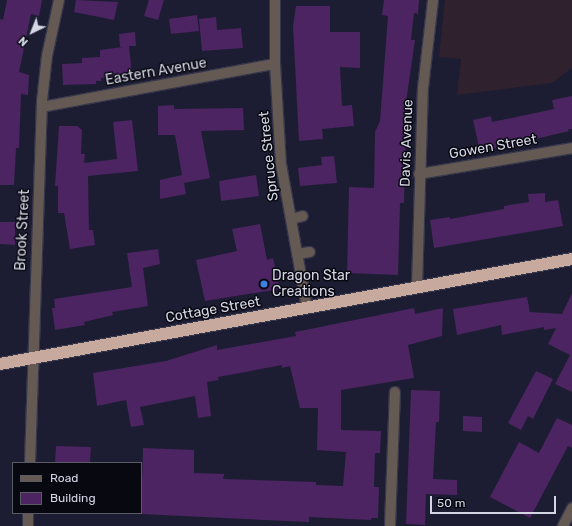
<!DOCTYPE html>
<style>
body{margin:0}
#map{position:relative;width:572px;height:526px;overflow:hidden;background:#1c1d32;font-family:Rubik,sans-serif}
div>[style]{position:absolute}
.industrial>*{inset:0;background:#2f212d}
.building>*{inset:0;background:#4b2461}
.roads{filter:drop-shadow(1px 0 #36374b) drop-shadow(-1px 0 #36374b) drop-shadow(0 1px #36374b) drop-shadow(0 -1px #36374b)}
.minor>*{height:10px;margin:-5px;padding:0 5px;transform-origin:5px;border-radius:5px;background:#655954}
.highway>*{height:12px;margin:-6px;padding:0 6px;transform-origin:6px;border-radius:6px;background:#c7a99e}
.dots>*{width:11px;height:11px;translate:-50% -50%;box-sizing:border-box;border:2px solid #080811;border-radius:50%}
span{translate:-50% -50%;white-space:nowrap;text-align:center;line-height:1.15;-webkit-text-stroke:3px #080811;paint-order:stroke}
.street-label{font-size:14px;color:#d4d6e4}
.poi-label{font-size:14px;color:#d4d6e4}
.left{translate:0 -50%;text-align:left}
.legend{position:absolute;left:12px;top:462px;width:130px;height:52px;box-sizing:border-box;background:#080811;border:1px solid #5a5a65;margin:0;padding:5px 7px;list-style:none;font-size:12px;color:#d4d6e4}
.legend li{display:flex;align-items:center;gap:8px;height:20px}
.legend b{width:20px;border:1px solid #5a5a65}
.north{position:absolute;left:12px;top:12px;width:40px;height:40px;-webkit-text-stroke:3px #080811;paint-order:stroke;rotate:223deg;font-size:11px;font-weight:700;line-height:16px;text-align:center;color:#d4d6e4}
.north::after{content:'';display:block;margin:auto;width:14px;height:18px;background:#d4d6e4;clip-path:polygon(50% 0,100% 100%,50% 72%,0 100%)}
.scale{position:absolute;left:430px;top:496px;width:126px;height:18px;box-sizing:border-box;border:2px solid #d4d6e4;border-top:0;padding-left:5px;font-size:12px;line-height:14px;white-space:nowrap;color:#d4d6e4;-webkit-text-stroke:3px #080811;paint-order:stroke}
</style>
<div id="map">
<div class="industrial">
<i style="clip-path:polygon(445px 0,572px 0,572px 68px,552px 83px,457px 95px,461px 59px,439px 57px)"></i>
</div>
<div class="building">
<i style="clip-path:polygon(7px 0,42px 0,39px 16px,31px 14px,19px 72px,29px 75px,28px 95px,21px 94px,19px 148px,16px 148px,14px 185px,0 185px,0 19px,3px 20px)"></i>
<i style="clip-path:polygon(76px 0,118px 2px,114px 20px,74px 12px)"></i>
<i style="clip-path:polygon(149px 0,164px 0,158px 20px,144px 16px)"></i>
<i style="clip-path:polygon(384px 0,419px 0,418px 14px,414px 13px,411px 40px,415px 40px,405px 109px,408px 109px,408px 131px,406px 131px,404px 203px,400px 203px,398px 275px,347px 273px,349px 187px,374px 188px,375px 132px,380px 121px,388px 16px,382px 15px)"></i>
<i style="clip-path:polygon(296px 6px,330px 6px,330px 32px,360px 32px,360px 68px,340px 67px,342px 106px,352px 105px,354px 126px,322px 129px,323px 139px,299px 141px,293px 26px)"></i>
<i style="clip-path:polygon(197px 15px,199px 31px,171px 34px,169px 19px)"></i>
<i style="clip-path:polygon(216px 17px,217px 30px,241px 28px,243px 48px,202px 51px,199px 19px)"></i>
<i style="clip-path:polygon(135px 32px,136px 46px,129px 46px,132px 74px,101px 78px,101px 81px,96px 81px,96px 84px,63px 85px,62px 64px,82px 63px,82px 58px,100px 57px,100px 50px,123px 47px,120px 47px,119px 34px)"></i>
<i style="clip-path:polygon(572px 96px,572px 129px,568px 129px,569px 131px,480px 152px,473px 120px,491px 116px,492px 122px,554px 109px,552px 100px)"></i>
<i style="clip-path:polygon(174px 105px,174px 109px,243px 108px,244px 130px,201px 131px,210px 178px,184px 183px,186px 194px,160px 199px,160px 180px,182px 175px,175px 135px,158px 135px,158px 106px)"></i>
<i style="clip-path:polygon(132px 120px,138px 171px,88px 176px,89px 230px,93px 230px,95px 245px,70px 249px,64px 213px,58px 213px,58px 186px,55px 186px,59px 126px,77px 126px,82px 130px,81px 154px,85px 154px,84px 163px,117px 159px,113px 122px)"></i>
<i style="clip-path:polygon(334px 156px,337px 183px,300px 186px,298px 168px,322px 165px,321px 157px)"></i>
<i style="clip-path:polygon(256px 175px,259px 196px,221px 201px,219px 181px)"></i>
<i style="clip-path:polygon(545px 193px,545px 202px,558px 200px,563px 226px,434px 248px,430px 220px,450px 217px,450px 219px,504px 209px,504px 206px,529px 202px,528px 194px)"></i>
<i style="clip-path:polygon(0 222px,15px 222px,15px 245px,0 244px)"></i>
<i style="clip-path:polygon(260px 224px,267px 260px,273px 258px,280px 289px,205px 301px,196px 260px,237px 251px,232px 229px)"></i>
<i style="clip-path:polygon(158px 249px,160px 264px,143px 268px,148px 306px,112px 312px,113px 315px,84px 322px,85px 325px,55px 330px,52px 308px,55px 308px,54px 299px,132px 287px,127px 253px)"></i>
<i style="clip-path:polygon(572px 293px,572px 392px,555px 384px,570px 355px,548px 344px,556px 328px,544px 330px,544px 327px,502px 335px,501px 325px,457px 335px,453px 309px,527px 297px,530px 312px,562px 314px)"></i>
<i style="clip-path:polygon(414px 308px,415px 314px,443px 308px,442px 336px,408px 345px,414px 378px,341px 390px,341px 430px,381px 431px,380px 453px,375px 453px,374px 487px,379px 487px,378px 518px,371px 518px,371px 520px,309px 517px,309px 522px,141px 514px,143px 448px,194px 450px,194px 473px,224px 474px,223px 479px,316px 482px,316px 485px,343px 486px,346px 452px,317px 450px,318px 408px,300px 408px,290px 366px,282px 368px,282px 365px,218px 377px,219px 380px,207px 382px,211px 416px,198px 418px,195px 396px,140px 407px,144px 425px,131px 427px,126px 400px,97px 406px,93px 373px,166px 361px,217px 345px,217px 350px,296px 336px,295px 332px)"></i>
<i style="clip-path:polygon(536px 371px,553px 379px,533px 419px,528px 416px,521px 430px,508px 423px)"></i>
<i style="clip-path:polygon(411px 390px,440px 391px,439px 422px,436px 422px,433px 479px,457px 480px,457px 495px,426px 494px,425px 525px,406px 524px)"></i>
<i style="clip-path:polygon(463px 416px,482px 417px,482px 432px,463px 431px)"></i>
<i style="clip-path:polygon(557px 418px,572px 425px,572px 448px,568px 446px,530px 518px,490px 497px,519px 442px,539px 453px)"></i>
<i style="clip-path:polygon(56px 446px,91px 447px,90px 462px,55px 463px)"></i>
</div>
<div class="roads">
<div class="minor">
<i style="left:275px;top:0;width:64px;rotate:90deg"></i>
<i style="left:275px;top:64px;width:100px;rotate:86.6deg"></i>
<i style="left:281px;top:164px;width:146px;rotate:79.8deg"></i>
<i style="left:42px;top:107px;width:237px;rotate:-10.5deg"></i>
<i style="left:419px;top:174px;width:155px;rotate:-9.6deg"></i>
<i style="left:291px;top:219px;width:12px;rotate:-14deg"></i>
<i style="left:297px;top:254px;width:13px;rotate:-9deg"></i>
<i style="left:417px;top:287px;width:199px;rotate:-88.3deg"></i>
<i style="left:423px;top:88px;width:89px;rotate:-83.5deg"></i>
<i style="left:30px;top:463px;width:362px;rotate:-88.1deg"></i>
<i style="left:42px;top:101px;width:45px;rotate:-83.7deg"></i>
<i style="left:47px;top:56px;width:57px;rotate:-77.9deg"></i>
<i style="left:28px;top:526px;width:13px;rotate:-90deg"></i>
<i style="left:390px;top:526px;width:134px;rotate:-87.9deg"></i>
<i style="left:563px;top:526px;width:20px;rotate:-63deg"></i>
</div>
<div class="highway">
<i style="left:0;top:364px;width:582px;rotate:-10.4deg"></i>
</div>
</div>
<div class="dots">
<i style="left:264px;top:284px;background:#3f7fe0"></i>
</div>
<div class="street-label">
<span style="left:156px;top:72px;rotate:-10deg">Eastern Avenue</span>
<span style="left:407px;top:143px;rotate:-88deg">Davis Avenue</span>
<span style="left:493px;top:147px;rotate:-10deg">Gowen Street</span>
<span style="left:269px;top:156px;rotate:-96deg">Spruce Street</span>
<span style="left:23px;top:230px;rotate:-87deg">Brook Street</span>
<span style="left:213px;top:310px;rotate:-10deg">Cottage Street</span>
</div>
<div class="poi-label">
<span class="left" style="left:272px;top:284px">Dragon Star<br>Creations</span>
</div>
<ul class="legend">
<li><b style="height:5px;background:#655954"></b>Road</li>
<li><b style="height:11px;background:#4b2461"></b>Building</li>
</ul>
<div class="north">N</div>
<div class="scale">50 m</div>
</div>
